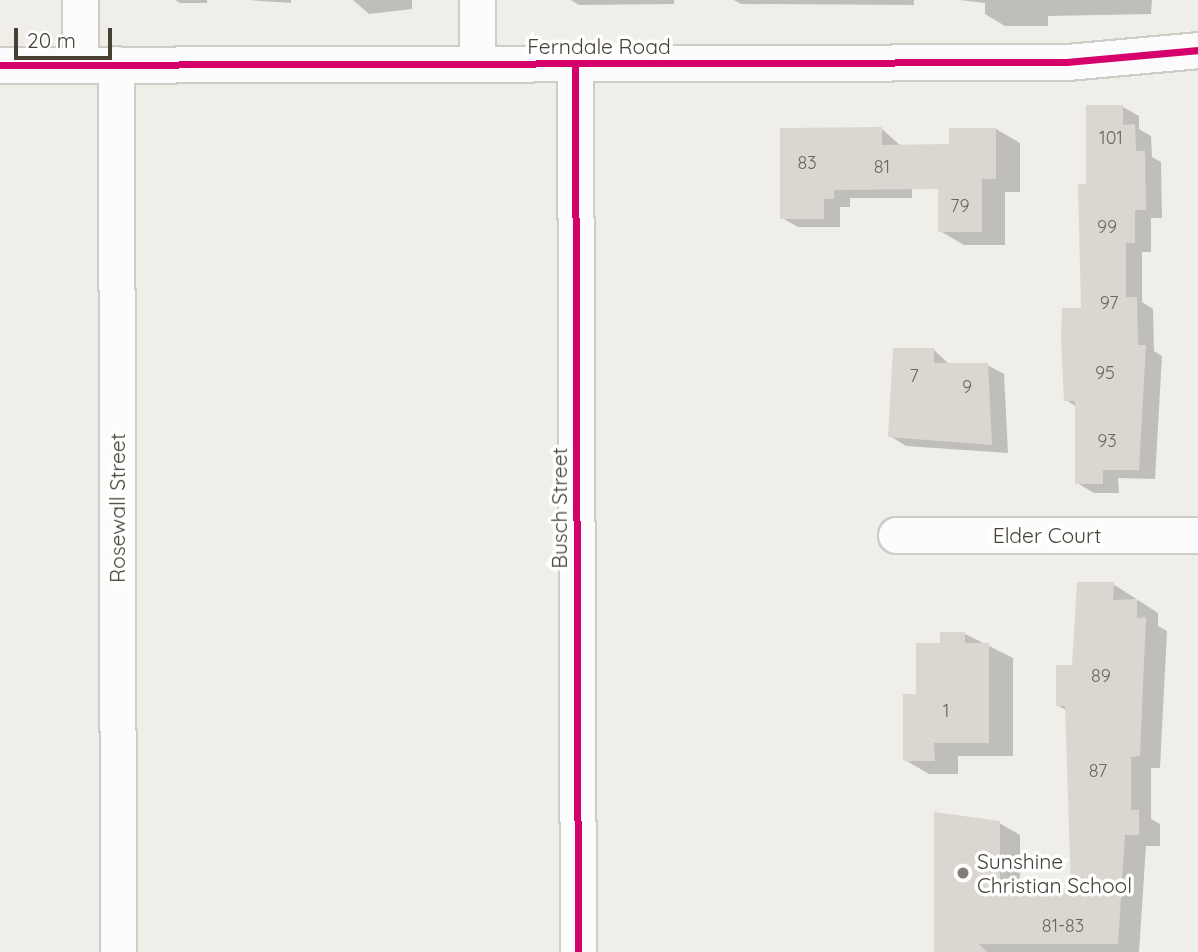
<!DOCTYPE html>
<style>
body{margin:0}
#map{position:relative;width:1198px;height:952px;overflow:hidden;background:#f0eee9;font-family:Quicksand,sans-serif}
div>[style]{position:absolute}
.shadow>*{inset:0;background:#0003}
.building>*{inset:0;background:#dad7d1}
.roads{filter:drop-shadow(2px 0 #ceccc6) drop-shadow(-2px 0 #ceccc6) drop-shadow(0 2px #ceccc6) drop-shadow(0 -2px #ceccc6)}
.street>*{height:35px;margin:-17.5px;padding:0 17.5px;transform-origin:17.5px;border-radius:17.5px;background:#fdfcfc}
.cycleway>*{height:7px;margin:-3.5px;padding:0 3.5px;transform-origin:3.5px;border-radius:3.5px;background:#d6006c}
.dots>*{width:19px;height:19px;translate:-50% -50%;box-sizing:border-box;border:4px solid #fff;border-radius:50%}
span{translate:-50% -50%;white-space:nowrap;text-align:center;line-height:1.15;-webkit-text-stroke:7px #fff;paint-order:stroke}
.number-label{font-size:18px;color:#6c665d}
.number-label span{-webkit-text-stroke-width:0}
.street-label{font-size:21px;color:#464035}
.poi-label{font-size:21px;color:#464035}
.left{translate:0 -50%;text-align:left}
.scale{position:absolute;left:14px;top:28px;width:98px;height:32px;box-sizing:border-box;border:4px solid #464035;border-top:0;padding-left:9px;font-size:21px;line-height:24px;white-space:nowrap;color:#464035;-webkit-text-stroke:5px #fff;paint-order:stroke}
</style>
<div id="map">
<div class="shadow">
<i style="clip-path:polygon(175px 0,207px 0,207px 3px,180px 3px)"></i>
<i style="clip-path:polygon(248px 0,291px 0,291px 3px)"></i>
<i style="clip-path:polygon(353px 0,412px 0,412px 9px,369px 14px)"></i>
<i style="clip-path:polygon(571px 0,674px 0,674px 4px,579px 5px)"></i>
<i style="clip-path:polygon(734px 0,914px 0,914px 5px,741px 4px)"></i>
<i style="clip-path:polygon(959px 0,1152px 0,1151px 14px,1048px 16px,1048px 26px,1005px 26px,985px 14px,985px 3px)"></i>
<i style="clip-path:polygon(1123px 107px,1139px 116px,1139px 129px,1151px 136px,1152px 157px,1161px 162px,1162px 218px,1151px 218px,1151px 252px,1142px 252px,1142px 302px,1153px 309px,1154px 351px,1162px 356px,1155px 479px,1118px 478px,1119px 493px,1094px 493px,1077px 483px,1077px 407px,1066px 400px,1083px 310px,1088px 186px)"></i>
<i style="clip-path:polygon(882px 129px,912px 156px,912px 198px,850px 198px,850px 207px,840px 207px,840px 227px,798px 227px,782px 218px)"></i>
<i style="clip-path:polygon(996px 129px,1020px 143px,1020px 192px,1005px 192px,1005px 245px,964px 245px,940px 231px)"></i>
<i style="clip-path:polygon(934px 350px,950px 365px,987px 365px,1004px 374px,1008px 453px,906px 446px,890px 436px)"></i>
<i style="clip-path:polygon(1113px 584px,1158px 613px,1158px 626px,1167px 631px,1160px 768px,1151px 768px,1151px 819px,1160px 824px,1160px 846px,1146px 846px,1139px 952px,936px 952px,999px 823px,1020px 835px,1020px 890px,1073px 889px,1066px 710px,1057px 705px)"></i>
<i style="clip-path:polygon(965px 634px,1013px 658px,1013px 756px,958px 756px,958px 774px,929px 774px,905px 760px,918px 696px,941px 644px)"></i>
</div>
<div class="building">
<i style="clip-path:polygon(1086px 105px,1123px 105px,1123px 125px,1135px 124px,1136px 151px,1145px 151px,1146px 210px,1135px 210px,1135px 243px,1126px 243px,1126px 297px,1137px 297px,1138px 345px,1146px 345px,1139px 470px,1103px 470px,1103px 484px,1075px 484px,1075px 401px,1064px 401px,1061px 338px,1062px 308px,1081px 308px,1078px 184px,1086px 184px)"></i>
<i style="clip-path:polygon(882px 127px,882px 145px,949px 144px,949px 128px,996px 128px,996px 179px,982px 179px,982px 232px,938px 232px,938px 189px,834px 190px,834px 199px,824px 199px,824px 219px,780px 219px,780px 128px)"></i>
<i style="clip-path:polygon(893px 348px,934px 348px,934px 363px,988px 363px,992px 445px,888px 437px)"></i>
<i style="clip-path:polygon(1077px 582px,1114px 582px,1113px 600px,1137px 599px,1137px 618px,1146px 617px,1140px 756px,1131px 757px,1131px 810px,1139px 810px,1139px 835px,1125px 835px,1118px 944px,979px 944px,987px 952px,934px 952px,934px 812px,1000px 821px,1000px 888px,1071px 888px,1065px 706px,1056px 706px,1056px 665px,1072px 665px)"></i>
<i style="clip-path:polygon(940px 632px,965px 632px,965px 643px,989px 643px,989px 743px,934px 743px,935px 761px,903px 761px,903px 694px,916px 694px,916px 643px,940px 643px)"></i>
</div>
<div class="roads">
<div class="street">
<i style="left:477px;top:0;width:62px;rotate:90deg"></i>
<i style="left:116px;top:64px;width:888px;rotate:89.87deg"></i>
<i style="left:575px;top:64px;width:888px;rotate:89.81deg"></i>
<i style="left:0;top:65px;width:1067px;rotate:-0.16deg"></i>
<i style="left:1067px;top:62px;width:132px;rotate:-5.2deg"></i>
<i style="left:80px;top:65px;width:65px;rotate:-90deg"></i>
<i style="left:896px;top:535px;width:302px"></i>
</div>
</div>
<div class="cycleway">
<i style="left:575px;top:64px;width:888px;rotate:89.81deg"></i>
<i style="left:0;top:65px;width:1067px;rotate:-0.16deg"></i>
<i style="left:1067px;top:62px;width:132px;rotate:-5.2deg"></i>
</div>
<div class="dots">
<i style="left:963px;top:873px;background:#827d74"></i>
</div>
<div class="number-label">
<span style="left:1111px;top:138px">101</span>
<span style="left:807px;top:163px">83</span>
<span style="left:882px;top:167px">81</span>
<span style="left:960px;top:206px">79</span>
<span style="left:1107px;top:227px">99</span>
<span style="left:1109px;top:303px">97</span>
<span style="left:1105px;top:373px">95</span>
<span style="left:914px;top:376px">7</span>
<span style="left:967px;top:387px">9</span>
<span style="left:1107px;top:441px">93</span>
<span style="left:1101px;top:676px">89</span>
<span style="left:946px;top:711px">1</span>
<span style="left:1098px;top:771px">87</span>
<span style="left:1063px;top:926px">81-83</span>
</div>
<div class="street-label">
<span style="left:599px;top:46px">Ferndale Road</span>
<span style="left:117px;top:508px;rotate:-90deg">Rosewall Street</span>
<span style="left:559px;top:508px;rotate:-90deg">Busch Street</span>
<span style="left:1047px;top:535px">Elder Court</span>
</div>
<div class="poi-label">
<span class="left" style="left:977px;top:873px">Sunshine<br>Christian School</span>
</div>
<div class="scale">20 m</div>
</div>
